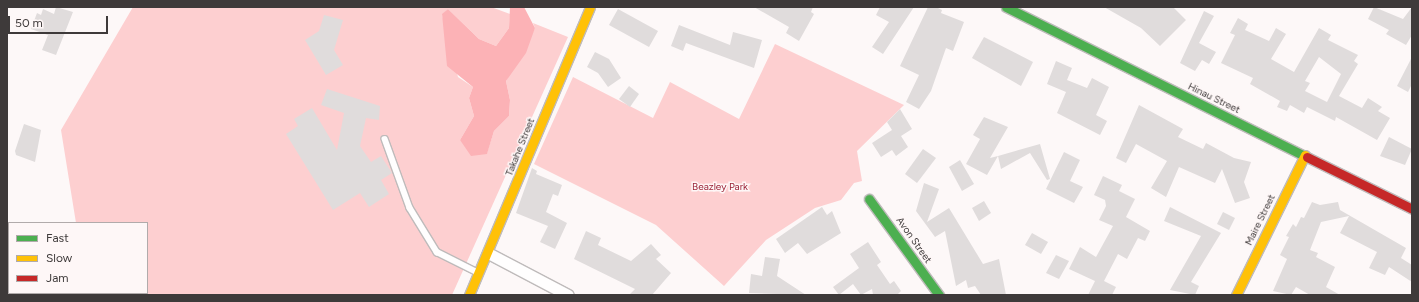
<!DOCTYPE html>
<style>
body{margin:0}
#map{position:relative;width:1419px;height:302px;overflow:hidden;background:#fdf8f8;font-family:Figtree,sans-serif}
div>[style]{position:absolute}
.green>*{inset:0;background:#fdcfd0}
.water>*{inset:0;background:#fcb2b6}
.building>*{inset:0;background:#e0dcdc}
.roads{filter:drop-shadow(1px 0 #bfbbbb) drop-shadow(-1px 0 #bfbbbb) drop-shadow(0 1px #bfbbbb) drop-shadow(0 -1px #bfbbbb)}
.lane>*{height:5.5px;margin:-2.75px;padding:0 2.75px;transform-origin:2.75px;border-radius:2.75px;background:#fffefe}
.street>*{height:11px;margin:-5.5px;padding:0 5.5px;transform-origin:5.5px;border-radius:5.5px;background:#fffefe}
.fast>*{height:9px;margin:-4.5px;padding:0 4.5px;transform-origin:4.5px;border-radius:4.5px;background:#4caf50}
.slow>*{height:9px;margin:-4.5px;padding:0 4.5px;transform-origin:4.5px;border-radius:4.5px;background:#ffc107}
.jam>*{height:9px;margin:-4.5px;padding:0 4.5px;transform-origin:4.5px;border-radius:4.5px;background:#c62828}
span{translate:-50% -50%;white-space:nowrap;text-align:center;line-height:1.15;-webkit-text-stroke:3px #fef7f7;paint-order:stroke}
.street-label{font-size:10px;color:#3e3a3a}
.park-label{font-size:10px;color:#9a2236}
.frame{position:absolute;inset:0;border:8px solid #3e3a3a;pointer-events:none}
.legend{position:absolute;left:8px;top:222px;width:140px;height:72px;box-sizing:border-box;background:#fef7f7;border:1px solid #b1abab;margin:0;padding:5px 7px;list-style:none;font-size:12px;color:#3e3a3a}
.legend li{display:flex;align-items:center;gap:8px;height:20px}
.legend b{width:20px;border:1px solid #b1abab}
.scale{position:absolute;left:8px;top:16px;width:100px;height:18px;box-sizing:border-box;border:2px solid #3e3a3a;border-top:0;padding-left:5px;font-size:12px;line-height:14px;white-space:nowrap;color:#3e3a3a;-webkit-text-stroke:3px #fef7f7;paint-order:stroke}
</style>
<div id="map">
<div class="green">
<i style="clip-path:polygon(133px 7px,491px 7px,510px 14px,509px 28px,496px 46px,479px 39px,448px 9px,442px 15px,458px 77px,473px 87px,469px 98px,474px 116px,460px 140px,487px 153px,494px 131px,509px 116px,510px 100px,506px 81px,535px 28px,533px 23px,568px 37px,452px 295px,95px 295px,147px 293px,147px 223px,76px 223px,61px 130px)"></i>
<i style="clip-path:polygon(775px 44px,904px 105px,857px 151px,862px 181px,854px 183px,841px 200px,815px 208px,766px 240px,724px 286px,656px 225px,534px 164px,573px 77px,653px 118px,670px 82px,739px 119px)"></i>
</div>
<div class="water">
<i style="clip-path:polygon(510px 7px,524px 7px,535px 28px,526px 53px,506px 81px,510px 100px,509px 116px,494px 131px,487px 154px,471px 156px,460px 140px,474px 116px,469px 98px,473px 87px,447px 66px,442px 14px,448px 9px,479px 39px,496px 46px,509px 28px)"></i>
</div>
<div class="building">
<i style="clip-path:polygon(56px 7px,73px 12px,56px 55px,42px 50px,48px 35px,31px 29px,37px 13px,41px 15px,43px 9px,54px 14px)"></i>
<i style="clip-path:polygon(754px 7px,813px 7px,811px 12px,814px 14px,799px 41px,786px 33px,789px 27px)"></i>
<i style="clip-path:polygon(880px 7px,914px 7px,883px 54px,872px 47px,889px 22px,876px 15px)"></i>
<i style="clip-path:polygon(928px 7px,936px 7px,942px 10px,941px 13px,964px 22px,953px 51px,946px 48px,931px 91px,919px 109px,906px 102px,919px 75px,900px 66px)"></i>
<i style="clip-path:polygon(1104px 7px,1173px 7px,1186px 20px,1160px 46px,1141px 28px)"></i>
<i style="clip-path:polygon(1374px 7px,1403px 19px,1412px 7px,1412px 35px,1406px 45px,1386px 34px,1389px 30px,1368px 19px)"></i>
<i style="clip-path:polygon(618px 9px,658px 31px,649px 47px,609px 25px)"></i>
<i style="clip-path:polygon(1204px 11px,1214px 16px,1199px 43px,1216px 52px,1209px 64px,1202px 60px,1195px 71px,1180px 63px)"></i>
<i style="clip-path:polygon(324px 15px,343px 20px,334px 50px,343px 65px,326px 75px,305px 40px,319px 31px)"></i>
<i style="clip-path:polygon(evenodd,1238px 18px,1248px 24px,1245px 30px,1269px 41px,1276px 28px,1286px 34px,1271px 59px,1294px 72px,1319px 28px,1331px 35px,1328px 40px,1358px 55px,1354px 61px,1358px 64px,1339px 96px,1362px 108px,1368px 98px,1382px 107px,1378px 111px,1390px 118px,1377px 140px,1336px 117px,1335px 121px,1307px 107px,1304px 113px,1290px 105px,1287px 111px,1277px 107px,1280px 101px,1250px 84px,1253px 78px,1221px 63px,1235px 35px,1230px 33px,1238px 18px,1319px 57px,1341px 74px,1327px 102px,1305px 91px,1310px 83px,1305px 81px,1319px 57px)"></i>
<i style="clip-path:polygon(679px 25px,730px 45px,733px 32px,762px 40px,754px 68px,686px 43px,683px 51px,671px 46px)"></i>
<i style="clip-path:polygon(984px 37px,1033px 62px,1021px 86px,972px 58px)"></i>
<i style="clip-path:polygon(595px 52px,609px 59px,621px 78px,608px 87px,598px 73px,587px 67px)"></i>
<i style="clip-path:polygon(1412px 57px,1412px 84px,1408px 92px,1397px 86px)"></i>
<i style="clip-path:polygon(1056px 61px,1072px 68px,1067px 80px,1087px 88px,1092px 78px,1109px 87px,1096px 115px,1107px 121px,1100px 135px,1057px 113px,1066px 92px,1047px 84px)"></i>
<i style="clip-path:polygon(629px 86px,639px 94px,630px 107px,619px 99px)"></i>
<i style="clip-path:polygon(327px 89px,380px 106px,379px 120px,366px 118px,360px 146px,371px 162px,381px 156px,392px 173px,381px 180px,389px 194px,369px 207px,360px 193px,333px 210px,286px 134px,298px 126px,294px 119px,312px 108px,337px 150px,344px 113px,321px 105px)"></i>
<i style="clip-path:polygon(1139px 105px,1183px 129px,1178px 137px,1203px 149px,1206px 143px,1234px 158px,1251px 162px,1244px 182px,1250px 198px,1235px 203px,1222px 169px,1215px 183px,1179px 167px,1166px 197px,1151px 188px,1167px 161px,1136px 144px,1126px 163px,1116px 158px)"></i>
<i style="clip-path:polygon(900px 109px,912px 129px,901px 136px,908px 147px,896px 156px,892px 150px,881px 157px,872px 143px,892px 130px,887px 122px)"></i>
<i style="clip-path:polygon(984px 117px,1008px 127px,990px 158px,998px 156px,987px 175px,966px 164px,980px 139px,973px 135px)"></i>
<i style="clip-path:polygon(24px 124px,41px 130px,35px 162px,16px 155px,15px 151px)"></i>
<i style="clip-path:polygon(1389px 137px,1412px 149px,1405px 165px,1380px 156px)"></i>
<i style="clip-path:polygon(1040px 144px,1050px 179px,1047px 180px,1030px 153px,1001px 169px,998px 156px)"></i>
<i style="clip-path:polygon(923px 149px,936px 158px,917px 183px,905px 174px)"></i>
<i style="clip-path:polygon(1064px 152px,1080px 160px,1070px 181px,1083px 187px,1074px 203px,1046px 189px)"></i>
<i style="clip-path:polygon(960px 160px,974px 184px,962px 191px,949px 167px)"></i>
<i style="clip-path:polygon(532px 168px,537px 171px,536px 174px,562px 185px,558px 196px,553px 194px,546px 212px,567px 223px,555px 249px,540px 242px,548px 226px,516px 213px)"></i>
<i style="clip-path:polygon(1103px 176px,1122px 185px,1119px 191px,1135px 199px,1126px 217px,1150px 231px,1145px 241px,1138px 238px,1127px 259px,1118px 254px,1104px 281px,1116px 287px,1112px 295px,1088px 295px,1095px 281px,1069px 269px,1080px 247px,1096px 257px,1113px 226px,1099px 220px,1106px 206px,1105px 200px,1094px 195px)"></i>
<i style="clip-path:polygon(924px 183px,939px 189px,927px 222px,949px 208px,983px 264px,999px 259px,1006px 295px,981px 295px,975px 286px,968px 288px,966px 280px,956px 286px,945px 231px,935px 237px,916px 211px)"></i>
<i style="clip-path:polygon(984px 201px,991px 213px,979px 221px,972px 208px)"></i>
<i style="clip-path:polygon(1312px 202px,1320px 205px,1338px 202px,1340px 210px,1406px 248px,1401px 258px,1412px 265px,1412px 282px,1389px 267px,1385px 275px,1369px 268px,1377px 252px,1340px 233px,1349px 216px,1321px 222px,1310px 250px,1318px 253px,1316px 257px,1335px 267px,1326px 287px,1340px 295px,1310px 295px,1296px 287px,1291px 295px,1273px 291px,1287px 259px,1280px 255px,1289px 237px,1286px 236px,1293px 224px,1296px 227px,1301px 217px,1304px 218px)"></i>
<i style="clip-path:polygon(822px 207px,827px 215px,832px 211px,841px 233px,807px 254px,798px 243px,785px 253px,776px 239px)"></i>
<i style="clip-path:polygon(1170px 207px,1221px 233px,1191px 282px,1199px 286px,1195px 295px,1170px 290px,1201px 236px,1164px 221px)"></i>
<i style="clip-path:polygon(1223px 212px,1235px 218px,1229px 230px,1217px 224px)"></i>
<i style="clip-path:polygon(586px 231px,601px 238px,598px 245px,631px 261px,651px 244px,661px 255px,656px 259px,671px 273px,652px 295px,629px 295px,635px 289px,574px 259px)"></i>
<i style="clip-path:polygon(1032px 233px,1048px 242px,1041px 254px,1025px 245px)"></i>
<i style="clip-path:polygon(868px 242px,881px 262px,877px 265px,890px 284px,894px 281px,901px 291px,897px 295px,873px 295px,872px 289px,861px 295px,853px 284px,839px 295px,833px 287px,859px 268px,850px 254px)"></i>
<i style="clip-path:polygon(1056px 255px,1069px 261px,1059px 279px,1046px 273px)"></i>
<i style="clip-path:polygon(765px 257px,780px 259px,777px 276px,806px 295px,749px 293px,751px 274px,762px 276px)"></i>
</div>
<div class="roads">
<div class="lane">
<i style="left:385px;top:139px;width:73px;rotate:70.1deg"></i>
<i style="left:410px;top:208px;width:52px;rotate:58.5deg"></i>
<i style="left:437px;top:252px;width:45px;rotate:26.6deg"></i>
</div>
<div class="street">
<i style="left:488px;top:253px;width:90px;rotate:27.7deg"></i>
</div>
<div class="fast">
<i style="left:1006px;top:7px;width:336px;rotate:26.5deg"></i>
<i style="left:869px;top:199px;width:119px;rotate:53.9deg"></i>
</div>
<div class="slow">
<i style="left:469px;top:295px;width:312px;rotate:-67.2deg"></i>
<i style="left:1236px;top:295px;width:156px;rotate:-63.8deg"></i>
</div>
<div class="jam">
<i style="left:1307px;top:157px;width:117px;rotate:26.3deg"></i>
</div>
</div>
<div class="street-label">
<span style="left:1214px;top:98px;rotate:26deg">Hinau Street</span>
<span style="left:520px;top:147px;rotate:-68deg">Takahe Street</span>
<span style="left:1260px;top:220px;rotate:-64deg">Maire Street</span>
<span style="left:914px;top:240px;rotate:55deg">Avon Street</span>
</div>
<div class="park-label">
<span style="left:720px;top:187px">Beazley Park</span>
</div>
<div class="frame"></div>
<ul class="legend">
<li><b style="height:5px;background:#4caf50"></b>Fast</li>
<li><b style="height:5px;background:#ffc107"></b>Slow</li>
<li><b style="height:5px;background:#c62828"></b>Jam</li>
</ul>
<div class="scale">50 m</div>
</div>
